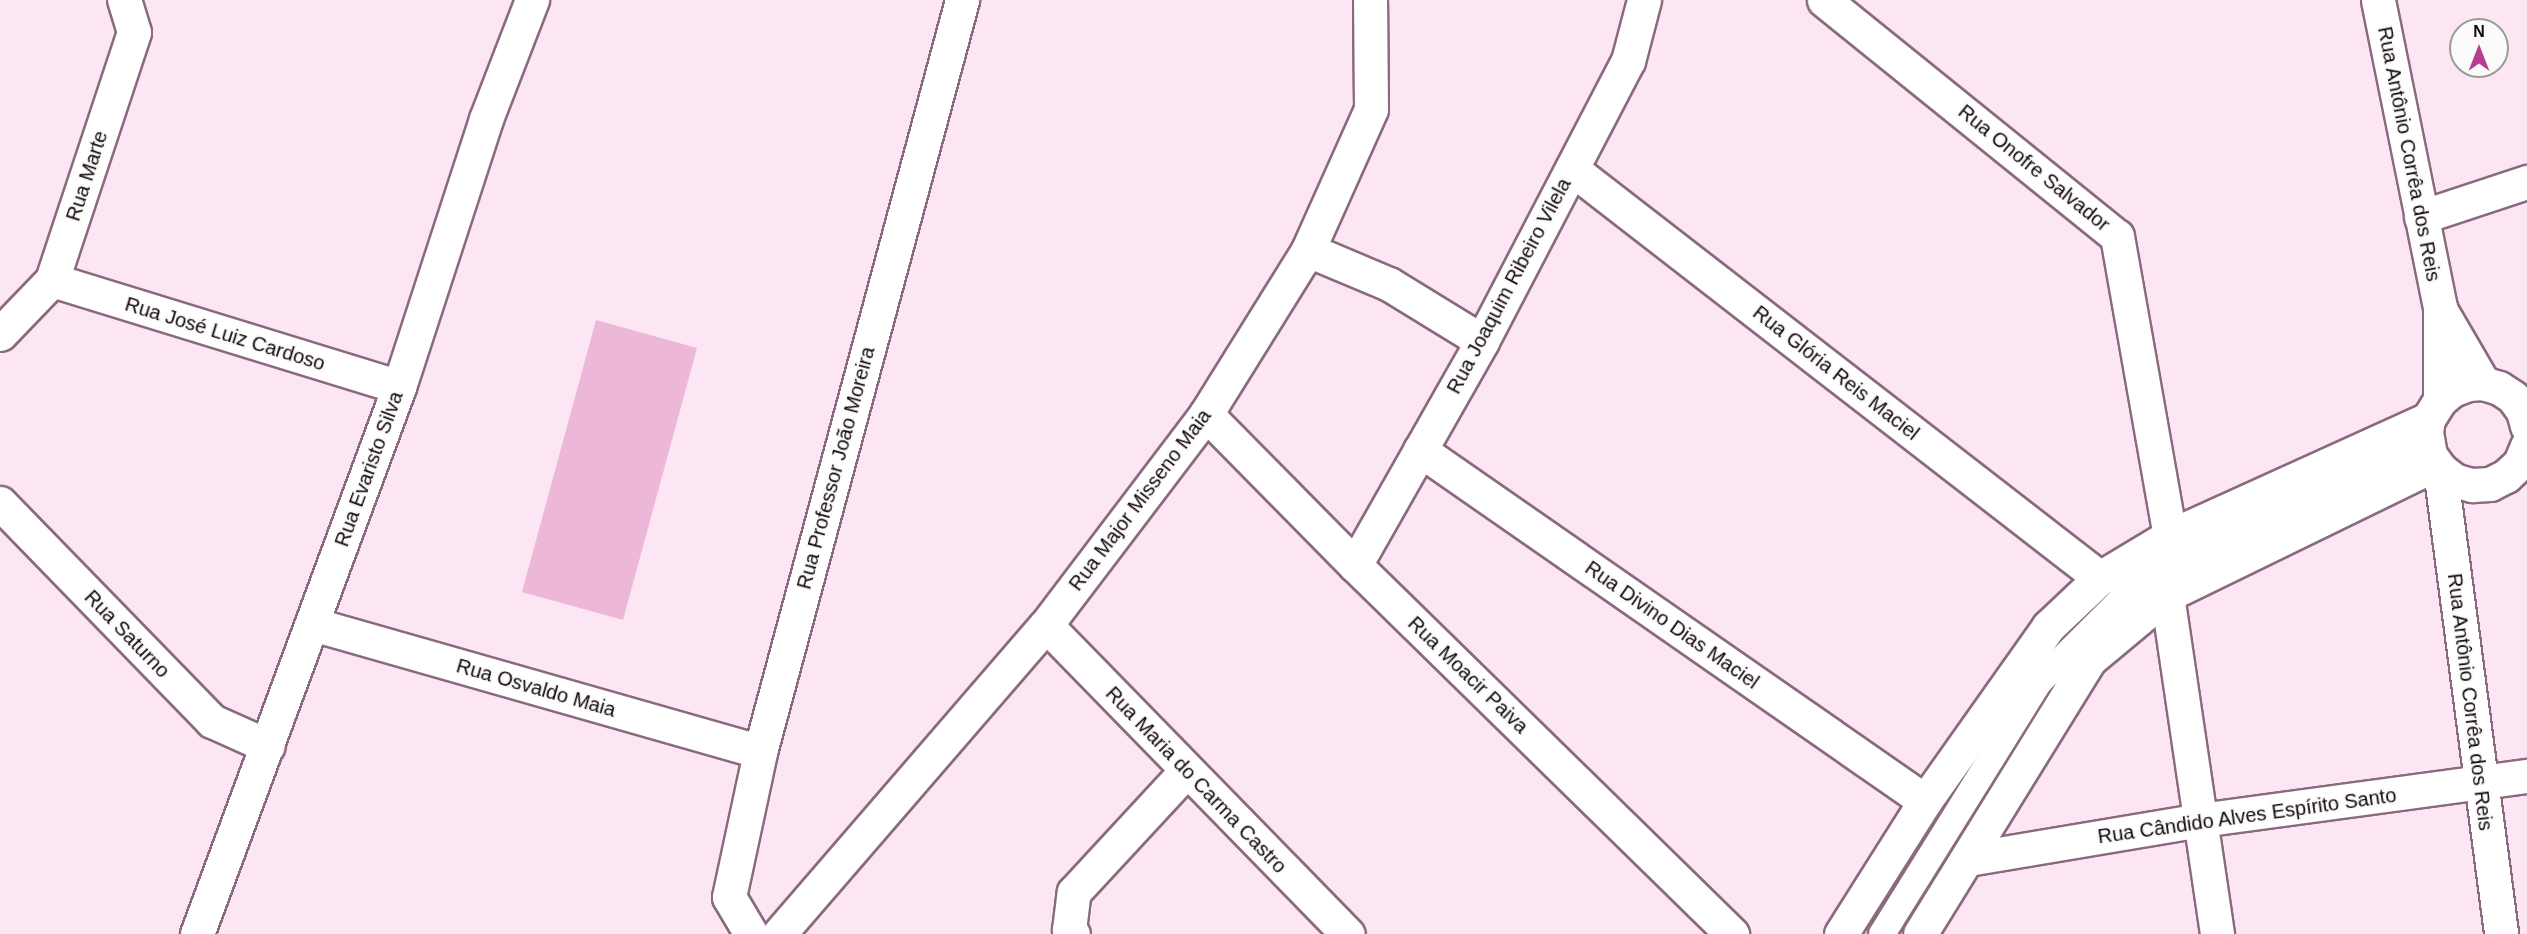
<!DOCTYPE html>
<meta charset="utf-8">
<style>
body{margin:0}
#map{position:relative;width:2527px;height:934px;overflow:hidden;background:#fce6f3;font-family:Helvetica,sans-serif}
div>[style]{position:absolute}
.green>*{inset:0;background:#edb7d8}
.roads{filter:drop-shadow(2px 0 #8a6a7e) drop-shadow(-2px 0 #8a6a7e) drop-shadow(0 2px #8a6a7e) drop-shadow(0 -2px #8a6a7e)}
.pedestrian>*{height:26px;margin:-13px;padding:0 13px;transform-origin:13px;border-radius:13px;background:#fff}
.minor>*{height:33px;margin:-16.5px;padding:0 16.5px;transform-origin:16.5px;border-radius:16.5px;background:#fff}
.tertiary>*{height:33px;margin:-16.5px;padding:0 16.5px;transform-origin:16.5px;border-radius:16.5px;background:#fff}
.secondary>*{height:33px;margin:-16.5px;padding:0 16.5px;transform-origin:16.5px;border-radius:16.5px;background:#fff}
span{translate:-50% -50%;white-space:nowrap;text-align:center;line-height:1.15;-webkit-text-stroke:4.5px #fbfbfb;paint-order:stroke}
.street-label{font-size:20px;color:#12070e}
.north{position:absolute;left:2449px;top:18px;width:60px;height:60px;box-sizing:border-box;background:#fbfbfb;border:2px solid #9e999c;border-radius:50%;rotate:0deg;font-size:16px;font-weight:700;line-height:24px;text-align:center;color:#12070e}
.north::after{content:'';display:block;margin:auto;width:21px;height:27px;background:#b63e93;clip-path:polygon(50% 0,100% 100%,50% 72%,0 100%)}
</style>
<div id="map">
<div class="green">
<i style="clip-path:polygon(596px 320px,697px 348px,623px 620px,522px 592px)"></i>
</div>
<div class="roads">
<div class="pedestrian">
<i style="left:1882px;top:934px;width:297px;rotate:-58.1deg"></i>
<i style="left:2039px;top:682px;width:147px;rotate:-45deg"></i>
<i style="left:2143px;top:578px;width:313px;rotate:-24.9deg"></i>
</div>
<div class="minor">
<i style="left:1824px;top:0;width:376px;rotate:38.9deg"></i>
<i style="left:2117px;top:236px;width:305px;rotate:80deg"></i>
<i style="left:1572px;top:169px;width:668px;rotate:37.76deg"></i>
<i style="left:2421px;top:217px;width:112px;rotate:-18.3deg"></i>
<i style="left:1308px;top:250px;width:88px;rotate:22.8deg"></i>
<i style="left:1389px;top:284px;width:109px;rotate:31.5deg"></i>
<i style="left:52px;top:280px;width:363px;rotate:17.1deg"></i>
<i style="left:0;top:334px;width:75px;rotate:-46.1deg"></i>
<i style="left:52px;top:280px;width:261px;rotate:-71.7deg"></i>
<i style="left:134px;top:32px;width:34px;rotate:-107deg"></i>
<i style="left:1206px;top:414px;width:212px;rotate:45.4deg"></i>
<i style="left:1355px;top:565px;width:528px;rotate:44.39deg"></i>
<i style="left:1420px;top:450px;width:615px;rotate:34.8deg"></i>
<i style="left:2440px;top:469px;width:469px;rotate:82.5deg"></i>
<i style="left:0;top:503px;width:304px;rotate:45.8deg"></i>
<i style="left:212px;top:721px;width:61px;rotate:24.1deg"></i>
<i style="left:1355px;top:565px;width:257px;rotate:-60.4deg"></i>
<i style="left:1482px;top:341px;width:316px;rotate:-62.5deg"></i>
<i style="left:1628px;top:61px;width:63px;rotate:-75.3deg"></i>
<i style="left:2167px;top:595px;width:343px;rotate:81.6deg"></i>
<i style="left:312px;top:624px;width:466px;rotate:15.9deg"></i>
<i style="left:1046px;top:625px;width:432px;rotate:45.7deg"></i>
<i style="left:1968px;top:859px;width:236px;rotate:-9.5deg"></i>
<i style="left:2201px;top:820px;width:329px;rotate:-7.7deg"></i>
<i style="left:751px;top:934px;width:43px;rotate:-120.7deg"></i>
<i style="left:729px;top:897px;width:148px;rotate:-77.9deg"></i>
<i style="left:760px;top:752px;width:779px;rotate:-74.96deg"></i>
<i style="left:779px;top:934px;width:408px;rotate:-49.2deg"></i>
<i style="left:1046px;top:625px;width:265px;rotate:-52.8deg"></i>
<i style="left:1206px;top:414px;width:193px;rotate:-58.1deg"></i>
<i style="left:1308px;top:250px;width:154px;rotate:-65.9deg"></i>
<i style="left:1371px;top:109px;width:109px;rotate:-90.5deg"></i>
<i style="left:1073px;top:934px;width:6px;rotate:-135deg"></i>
<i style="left:1069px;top:930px;width:38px;rotate:-83deg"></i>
<i style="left:1074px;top:892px;width:165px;rotate:-47.2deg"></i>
</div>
<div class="tertiary">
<i style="left:2378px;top:0;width:313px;rotate:78.6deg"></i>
<i style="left:2440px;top:307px;width:93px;rotate:90deg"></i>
<i style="left:2440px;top:309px;width:86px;rotate:59.8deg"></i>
</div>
<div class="secondary">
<i style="left:2527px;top:426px;width:16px;rotate:-105deg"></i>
<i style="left:2523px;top:411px;width:17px;rotate:-126deg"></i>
<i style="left:2513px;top:397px;width:17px;rotate:-147deg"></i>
<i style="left:2499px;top:388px;width:17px;rotate:-163deg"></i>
<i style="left:2483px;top:383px;width:15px;rotate:176deg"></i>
<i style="left:2468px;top:384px;width:17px;rotate:159deg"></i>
<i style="left:2452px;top:390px;width:16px;rotate:140deg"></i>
<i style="left:2440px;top:400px;width:22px;rotate:122deg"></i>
<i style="left:2428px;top:419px;width:13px;rotate:99deg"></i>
<i style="left:2426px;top:432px;width:23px;rotate:80deg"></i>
<i style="left:2430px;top:455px;width:17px;rotate:54deg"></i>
<i style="left:2440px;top:469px;width:18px;rotate:38deg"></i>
<i style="left:2454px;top:480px;width:19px;rotate:16deg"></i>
<i style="left:2472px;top:485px;width:18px;rotate:-3deg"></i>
<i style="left:2490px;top:484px;width:18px;rotate:-27deg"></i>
<i style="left:2506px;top:476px;width:19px;rotate:-43deg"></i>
<i style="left:2520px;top:463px;width:18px;rotate:-68deg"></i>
<i style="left:197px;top:934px;width:583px;rotate:-69.73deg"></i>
<i style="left:399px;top:387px;width:282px;rotate:-72deg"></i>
<i style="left:486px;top:119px;width:128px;rotate:-68.9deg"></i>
<i style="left:1841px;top:934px;width:157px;rotate:-57.7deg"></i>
<i style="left:1925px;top:801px;width:213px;rotate:-54.7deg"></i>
<i style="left:2048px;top:627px;width:71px;rotate:-43.3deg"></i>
<i style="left:2100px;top:578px;width:82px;rotate:-31deg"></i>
<i style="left:2170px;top:536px;width:283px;rotate:-24.4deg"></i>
<i style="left:1920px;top:934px;width:322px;rotate:-58.3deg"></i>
<i style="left:2089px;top:660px;width:102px;rotate:-39.8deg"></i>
<i style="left:2167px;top:595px;width:299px;rotate:-26deg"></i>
</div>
</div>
<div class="street-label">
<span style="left:2409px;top:154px;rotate:79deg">Rua Antônio Corrêa dos Reis</span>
<span style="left:2034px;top:168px;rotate:39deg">Rua Onofre Salvador</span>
<span style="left:87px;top:176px;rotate:-72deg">Rua Marte</span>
<span style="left:1509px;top:286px;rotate:-62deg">Rua Joaquim Ribeiro Vilela</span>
<span style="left:225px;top:334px;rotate:17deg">Rua José Luiz Cardoso</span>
<span style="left:1836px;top:373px;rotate:38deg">Rua Glória Reis Maciel</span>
<span style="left:836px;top:468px;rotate:-75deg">Rua Professor João Moreira</span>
<span style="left:369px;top:469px;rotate:-70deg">Rua Evaristo Silva</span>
<span style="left:1140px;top:500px;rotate:-53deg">Rua Major Misseno Maia</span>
<span style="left:1672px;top:625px;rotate:35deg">Rua Divino Dias Maciel</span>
<span style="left:127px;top:634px;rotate:46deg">Rua Saturno</span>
<span style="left:1468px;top:675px;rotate:44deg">Rua Moacir Paiva</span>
<span style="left:536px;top:688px;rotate:16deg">Rua Osvaldo Maia</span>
<span style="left:2470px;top:702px;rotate:83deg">Rua Antônio Corrêa dos Reis</span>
<span style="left:1196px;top:780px;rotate:46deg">Rua Maria do Carma Castro</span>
<span style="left:2247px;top:816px;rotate:-8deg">Rua Cândido Alves Espírito Santo</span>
</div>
<div class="north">N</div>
</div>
